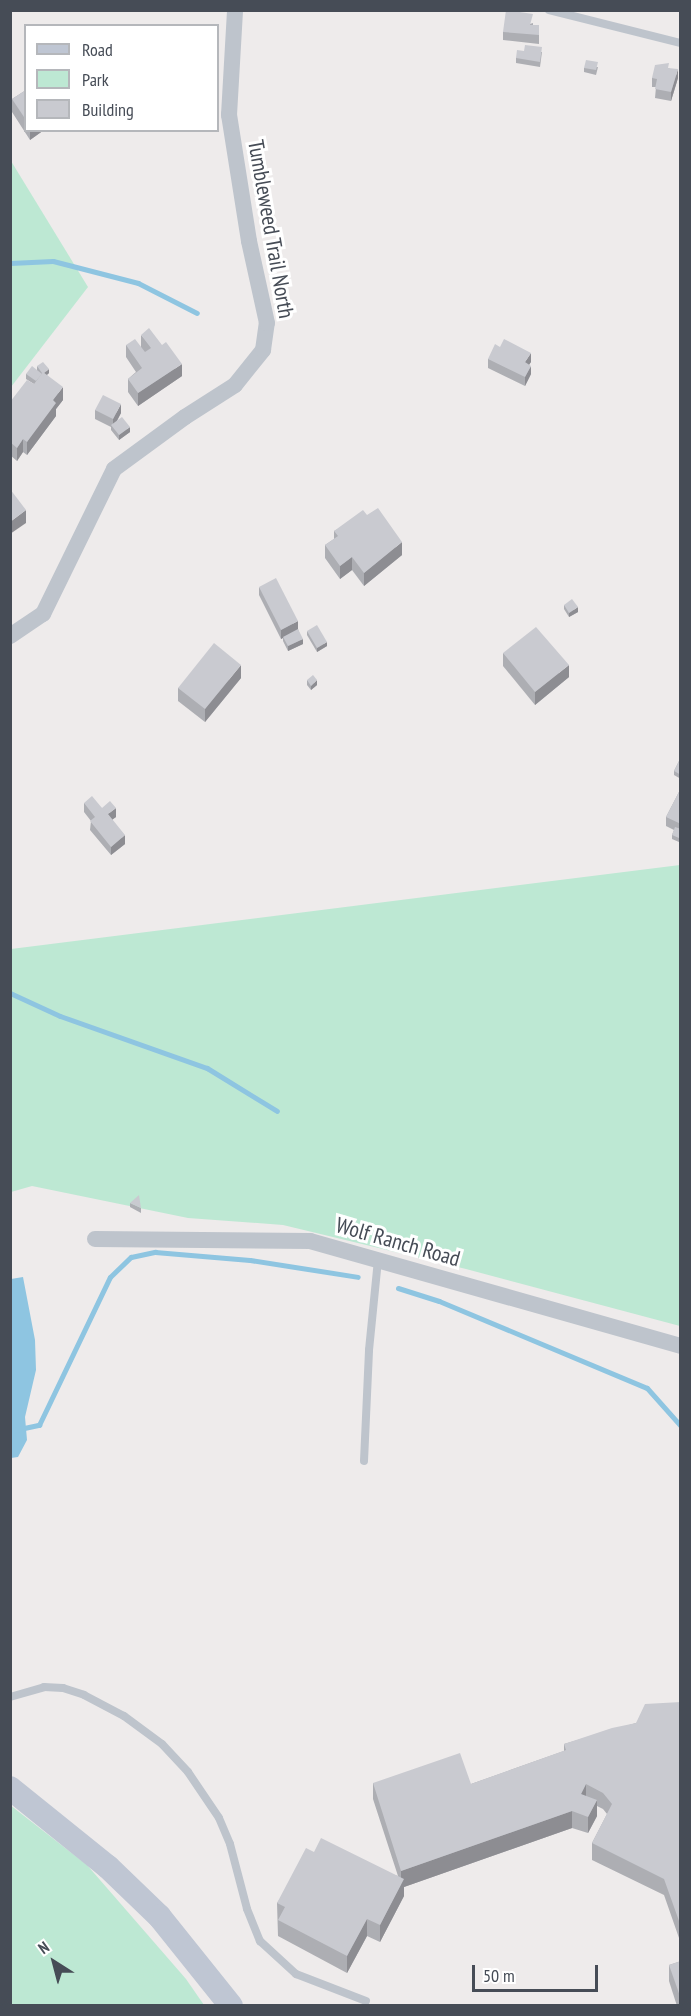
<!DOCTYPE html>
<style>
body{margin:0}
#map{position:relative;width:691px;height:2016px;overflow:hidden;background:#eeebeb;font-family:"PT Sans Narrow",sans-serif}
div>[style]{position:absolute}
.green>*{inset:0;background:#bde8d3}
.water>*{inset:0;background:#8ec5e1}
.stream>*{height:5px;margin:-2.5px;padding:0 2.5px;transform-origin:2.5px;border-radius:2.5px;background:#8ec5e1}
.lane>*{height:8px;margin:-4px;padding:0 4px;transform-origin:4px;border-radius:4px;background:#bec4cc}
.street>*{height:16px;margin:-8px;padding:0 8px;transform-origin:8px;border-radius:8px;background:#bec4cc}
.secondary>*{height:24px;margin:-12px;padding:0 12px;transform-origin:12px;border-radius:12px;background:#bfc6d3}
.wall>*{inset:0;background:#adaeb3}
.shaded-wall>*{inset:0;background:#8d8d92}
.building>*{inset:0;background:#c9cad0}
span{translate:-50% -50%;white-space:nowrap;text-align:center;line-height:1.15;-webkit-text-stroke:6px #fff;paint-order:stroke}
.street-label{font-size:22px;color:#464c56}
.frame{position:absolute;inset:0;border:12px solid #464c56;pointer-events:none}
.legend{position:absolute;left:24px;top:24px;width:195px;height:108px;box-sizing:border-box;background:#fff;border:2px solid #b5b7bb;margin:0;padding:8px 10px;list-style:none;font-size:18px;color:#464c56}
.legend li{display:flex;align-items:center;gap:12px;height:30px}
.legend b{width:30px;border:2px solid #b5b7bb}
.north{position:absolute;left:24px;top:1932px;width:60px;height:60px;-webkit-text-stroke:4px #fff;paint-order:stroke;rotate:324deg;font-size:16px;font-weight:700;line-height:24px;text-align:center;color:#464c56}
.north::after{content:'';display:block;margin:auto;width:21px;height:27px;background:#464c56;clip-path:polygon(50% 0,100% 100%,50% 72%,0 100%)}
.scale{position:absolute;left:472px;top:1965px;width:126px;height:27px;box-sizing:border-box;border:3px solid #464c56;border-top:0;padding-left:8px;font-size:18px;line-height:21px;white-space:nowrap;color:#464c56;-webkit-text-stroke:4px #fff;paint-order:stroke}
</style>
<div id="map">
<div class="green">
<i style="clip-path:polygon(11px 161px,88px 287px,11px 387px,10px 387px)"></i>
<i style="clip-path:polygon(680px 865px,680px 1326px,466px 1269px,283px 1225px,188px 1218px,32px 1186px,11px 1192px,11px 949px)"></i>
<i style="clip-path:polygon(10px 1805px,87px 1865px,186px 1979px,204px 2005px,11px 2005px)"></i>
</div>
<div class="water">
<i style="clip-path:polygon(23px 1277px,35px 1340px,36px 1370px,25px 1417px,27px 1440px,18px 1457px,11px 1458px,11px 1279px)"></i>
</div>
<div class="stream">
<i style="left:10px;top:263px;width:43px;rotate:-2.7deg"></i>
<i style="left:53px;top:261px;width:88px;rotate:14.5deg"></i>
<i style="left:138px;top:283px;width:66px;rotate:27deg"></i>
<i style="left:10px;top:993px;width:55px;rotate:24.7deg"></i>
<i style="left:60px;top:1016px;width:156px;rotate:19.5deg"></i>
<i style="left:207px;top:1068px;width:82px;rotate:31.6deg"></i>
<i style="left:398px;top:1288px;width:43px;rotate:17.6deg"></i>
<i style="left:439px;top:1301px;width:225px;rotate:22.7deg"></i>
<i style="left:647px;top:1388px;width:50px;rotate:48.3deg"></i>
<i style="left:10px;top:1431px;width:30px;rotate:-12deg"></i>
<i style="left:39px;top:1425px;width:164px;rotate:-64.4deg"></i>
<i style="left:110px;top:1277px;width:29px;rotate:-44deg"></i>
<i style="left:131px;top:1257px;width:25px;rotate:-12deg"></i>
<i style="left:155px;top:1252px;width:95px;rotate:4.8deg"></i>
<i style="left:250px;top:1260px;width:109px;rotate:8.9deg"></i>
</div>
<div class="lane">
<i style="left:549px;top:10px;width:135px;rotate:14.1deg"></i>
<i style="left:364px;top:1461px;width:111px;rotate:-87.4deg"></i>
<i style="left:369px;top:1350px;width:90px;rotate:-84.3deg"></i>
<i style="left:10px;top:1697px;width:35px;rotate:-16deg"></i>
<i style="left:44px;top:1687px;width:19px;rotate:3deg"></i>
<i style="left:63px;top:1688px;width:22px;rotate:18deg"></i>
<i style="left:84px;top:1695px;width:45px;rotate:27.7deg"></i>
<i style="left:124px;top:1716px;width:47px;rotate:36.4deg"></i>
<i style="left:162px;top:1744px;width:38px;rotate:47deg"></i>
<i style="left:188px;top:1772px;width:55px;rotate:56deg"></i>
<i style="left:219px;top:1818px;width:28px;rotate:67deg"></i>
<i style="left:230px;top:1844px;width:67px;rotate:75.3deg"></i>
<i style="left:247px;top:1909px;width:35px;rotate:68deg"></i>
<i style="left:260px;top:1941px;width:49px;rotate:42.5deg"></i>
<i style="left:296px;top:1974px;width:75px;rotate:21.1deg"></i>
</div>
<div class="street">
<i style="left:10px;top:636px;width:40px;rotate:-34deg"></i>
<i style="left:43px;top:614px;width:161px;rotate:-63.9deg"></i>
<i style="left:114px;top:469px;width:88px;rotate:-36.2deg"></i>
<i style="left:185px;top:417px;width:59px;rotate:-32.6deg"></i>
<i style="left:235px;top:385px;width:45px;rotate:-51.3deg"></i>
<i style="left:263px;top:350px;width:27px;rotate:-82deg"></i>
<i style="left:267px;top:323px;width:84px;rotate:-102.4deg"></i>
<i style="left:249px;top:241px;width:128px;rotate:-99deg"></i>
<i style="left:229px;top:115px;width:105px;rotate:-86.7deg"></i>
<i style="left:95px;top:1239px;width:215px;rotate:0.5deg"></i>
<i style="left:310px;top:1241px;width:385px;rotate:15.8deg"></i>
</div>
<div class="secondary">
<i style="left:10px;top:1788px;width:126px;rotate:38.9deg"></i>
<i style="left:108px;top:1867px;width:71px;rotate:43.9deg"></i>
<i style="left:159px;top:1916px;width:115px;rotate:51.3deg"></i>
</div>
<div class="wall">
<i style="clip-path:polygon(533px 23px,533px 25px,539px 25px,539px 44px,503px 40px,503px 32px)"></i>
<i style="clip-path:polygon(524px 51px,542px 52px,540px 67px,516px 63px,516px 58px)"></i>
<i style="clip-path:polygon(598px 67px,596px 75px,584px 72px,584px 68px)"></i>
<i style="clip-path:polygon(669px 68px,678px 78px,671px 101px,655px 98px,656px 87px,652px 87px,652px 78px)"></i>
<i style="clip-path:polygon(26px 90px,26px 130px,44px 130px,30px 140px,12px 112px,12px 99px)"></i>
<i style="clip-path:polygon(141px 335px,182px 376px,138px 406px,128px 392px,128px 379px,136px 372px,126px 357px,126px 345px,141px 347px)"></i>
<i style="clip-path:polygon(488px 359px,531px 362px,529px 364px,531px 374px,525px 386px,488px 368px)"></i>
<i style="clip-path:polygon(37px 366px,49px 373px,47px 375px,63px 400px,56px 409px,56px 416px,27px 455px,23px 452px,17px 461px,10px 455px,10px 402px,34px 384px,26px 379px,26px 374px,37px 371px)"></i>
<i style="clip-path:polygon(95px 410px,121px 413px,117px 421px,130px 432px,119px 440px,111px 430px,111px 427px,95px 419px)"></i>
<i style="clip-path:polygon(367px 515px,402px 555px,364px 586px,352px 570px,340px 579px,325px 558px,325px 545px,334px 539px,334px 531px)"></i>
<i style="clip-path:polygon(259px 587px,298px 629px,303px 644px,288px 651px,283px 641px,283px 638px,281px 639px,259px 595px)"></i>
<i style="clip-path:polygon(564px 605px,578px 612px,569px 617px,564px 609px)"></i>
<i style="clip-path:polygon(307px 631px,327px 646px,317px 652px,307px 635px)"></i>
<i style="clip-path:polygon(503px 653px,569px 677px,535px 705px,503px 666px)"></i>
<i style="clip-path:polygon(241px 678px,205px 722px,178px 701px,178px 688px)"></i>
<i style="clip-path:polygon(307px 680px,317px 685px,311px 690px,307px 685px)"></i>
<i style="clip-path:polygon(680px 759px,681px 779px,674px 775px,674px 771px)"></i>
<i style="clip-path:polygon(681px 788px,681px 838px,679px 842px,672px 839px,672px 835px,674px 830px,666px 826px,666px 817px)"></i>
<i style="clip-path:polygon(84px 803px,102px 808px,116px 817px,112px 819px,125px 844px,111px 855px,90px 830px,91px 821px,84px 812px)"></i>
<i style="clip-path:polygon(130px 1203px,141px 1208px,141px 1213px,130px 1207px)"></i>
<i style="clip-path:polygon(681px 1702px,681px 1937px,679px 1938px,664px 1895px,592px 1860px,592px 1843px,607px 1814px,603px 1809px,597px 1806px,597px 1816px,588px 1833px,572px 1828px,404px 1887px,404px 1896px,380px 1942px,367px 1936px,347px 1973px,278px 1936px,277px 1903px,314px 1852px,398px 1876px,373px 1799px,373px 1783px,471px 1784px,564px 1751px,564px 1744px,636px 1723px)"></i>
<i style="clip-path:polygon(681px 1961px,681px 2006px,677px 2006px,669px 1981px,669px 1965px)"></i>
</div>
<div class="shaded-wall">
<i style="clip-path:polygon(678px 69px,678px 78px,671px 101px,671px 92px)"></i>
<i style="clip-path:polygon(30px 130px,44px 130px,30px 140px)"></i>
<i style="clip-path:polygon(531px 353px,531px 362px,525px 371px,525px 362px)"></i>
<i style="clip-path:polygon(182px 364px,182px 376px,138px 406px,138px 393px)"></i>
<i style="clip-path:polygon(531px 366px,531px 374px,525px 386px,525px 377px)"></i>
<i style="clip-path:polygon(49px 369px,49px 373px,43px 378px,43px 374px)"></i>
<i style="clip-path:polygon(63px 387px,63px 400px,56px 409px,56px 416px,27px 455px,27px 442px,53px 400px)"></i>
<i style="clip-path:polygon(121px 404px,121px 413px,113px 428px,113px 419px)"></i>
<i style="clip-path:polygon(130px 427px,130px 432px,119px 440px,119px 435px)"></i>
<i style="clip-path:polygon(23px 439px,23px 452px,17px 461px,17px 448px)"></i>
<i style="clip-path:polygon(26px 510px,26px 523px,10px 534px,10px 522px)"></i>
<i style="clip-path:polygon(402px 542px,402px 555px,364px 586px,364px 573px)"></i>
<i style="clip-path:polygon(352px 557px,352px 570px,340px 579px,340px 566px)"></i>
<i style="clip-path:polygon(578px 607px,578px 612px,569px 617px,569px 613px)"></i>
<i style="clip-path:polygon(298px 621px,298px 630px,281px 639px,281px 630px)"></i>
<i style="clip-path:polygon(303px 639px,303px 644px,288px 651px,288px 646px)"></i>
<i style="clip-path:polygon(327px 642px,327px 646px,317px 652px,317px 648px)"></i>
<i style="clip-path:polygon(241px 665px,241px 678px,205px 722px,205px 709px)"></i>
<i style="clip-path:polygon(569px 665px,569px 677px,535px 705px,535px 692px)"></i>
<i style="clip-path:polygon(317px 680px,317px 685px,311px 690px,311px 686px)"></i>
<i style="clip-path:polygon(116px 808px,116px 817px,108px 823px,108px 814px)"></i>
<i style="clip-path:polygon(125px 835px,125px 844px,111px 855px,111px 847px)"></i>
<i style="clip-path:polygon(586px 1784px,586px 1801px,581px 1794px)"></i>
<i style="clip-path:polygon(597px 1800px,597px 1816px,588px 1833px,588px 1817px)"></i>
<i style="clip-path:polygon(572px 1811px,572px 1828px,404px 1887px,404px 1896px,380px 1942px,380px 1925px,401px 1884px,401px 1871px)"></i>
<i style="clip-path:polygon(367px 1919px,367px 1936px,347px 1973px,347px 1956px)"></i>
<i style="clip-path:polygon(679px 1921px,681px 1921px,681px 1937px,679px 1938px)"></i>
</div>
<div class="building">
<i style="clip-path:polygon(506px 10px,533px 14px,530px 25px,539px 25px,539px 35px,503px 32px)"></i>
<i style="clip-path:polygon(525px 45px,542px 47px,540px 62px,516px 58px,517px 50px,524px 51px)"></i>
<i style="clip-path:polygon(586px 60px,598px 62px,596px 70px,584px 68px)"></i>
<i style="clip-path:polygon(669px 63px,668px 68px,678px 69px,671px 92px,655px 89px,657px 79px,652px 78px,655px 65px)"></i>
<i style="clip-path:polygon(26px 90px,26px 120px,12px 99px)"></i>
<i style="clip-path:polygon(149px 328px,162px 345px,166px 342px,182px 364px,138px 393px,128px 379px,142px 368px,126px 345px,135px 339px,145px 352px,151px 348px,141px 335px)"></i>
<i style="clip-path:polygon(504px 339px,531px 353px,525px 362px,531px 366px,525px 377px,488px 359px,495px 344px,500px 347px)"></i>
<i style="clip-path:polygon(43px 362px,49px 369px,44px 373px,42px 373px,37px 366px)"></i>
<i style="clip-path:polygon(32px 366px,42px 374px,36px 381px,26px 374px)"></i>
<i style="clip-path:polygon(43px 372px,63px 387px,53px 400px,56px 403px,27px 442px,23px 439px,17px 448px,10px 442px,10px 402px,27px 380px,34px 384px)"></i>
<i style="clip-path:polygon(103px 395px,121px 404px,113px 419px,95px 410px)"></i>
<i style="clip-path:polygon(122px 417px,130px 427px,119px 435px,111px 425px)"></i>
<i style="clip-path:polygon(10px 489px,26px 510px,10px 522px)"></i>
<i style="clip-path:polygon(378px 508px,402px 542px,364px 573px,352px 557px,340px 566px,325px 545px,338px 536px,334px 531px,363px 510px,367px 515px)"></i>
<i style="clip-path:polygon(276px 578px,298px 621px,281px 630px,259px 587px)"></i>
<i style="clip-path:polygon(572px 599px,578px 607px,569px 613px,564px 605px)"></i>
<i style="clip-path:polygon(317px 625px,327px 642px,317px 648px,307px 631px)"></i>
<i style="clip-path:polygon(536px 627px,569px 665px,535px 692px,503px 653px)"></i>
<i style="clip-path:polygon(298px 629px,303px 639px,288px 646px,283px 637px)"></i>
<i style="clip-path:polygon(214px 643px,241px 665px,205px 709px,178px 688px)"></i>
<i style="clip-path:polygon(313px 675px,317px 680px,311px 686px,307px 680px)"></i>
<i style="clip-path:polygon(680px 759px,681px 759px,681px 775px,674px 771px)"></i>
<i style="clip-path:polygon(681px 788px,681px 824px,666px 817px)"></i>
<i style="clip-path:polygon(92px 796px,102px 808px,110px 801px,116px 808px,108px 814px,125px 835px,111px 847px,90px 821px,95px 817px,84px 803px)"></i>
<i style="clip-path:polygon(675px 827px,681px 829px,681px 834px,679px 838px,672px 835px)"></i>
<i style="clip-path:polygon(139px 1195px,141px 1208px,130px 1203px)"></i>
<i style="clip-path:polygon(681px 1702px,681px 1921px,679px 1921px,664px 1879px,592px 1843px,612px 1804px,603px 1793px,586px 1784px,581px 1794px,597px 1800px,588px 1817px,572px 1811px,401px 1871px,373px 1783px,460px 1753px,471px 1784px,566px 1750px,564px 1744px,612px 1728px,636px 1723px,645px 1704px)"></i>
<i style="clip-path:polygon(321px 1838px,404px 1879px,380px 1925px,367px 1919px,347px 1956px,278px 1920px,285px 1907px,277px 1903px,306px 1848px,314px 1852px)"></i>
<i style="clip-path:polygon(681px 1961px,681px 1999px,669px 1965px)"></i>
</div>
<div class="street-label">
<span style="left:271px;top:229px;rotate:80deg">Tumbleweed Trail North</span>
<span style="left:398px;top:1242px;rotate:16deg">Wolf Ranch Road</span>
</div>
<div class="frame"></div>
<ul class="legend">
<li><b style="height:8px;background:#bfc6d3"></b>Road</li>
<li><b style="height:16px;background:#bde8d3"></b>Park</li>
<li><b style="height:16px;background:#c9cad0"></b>Building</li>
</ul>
<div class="north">N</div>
<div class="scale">50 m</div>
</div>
